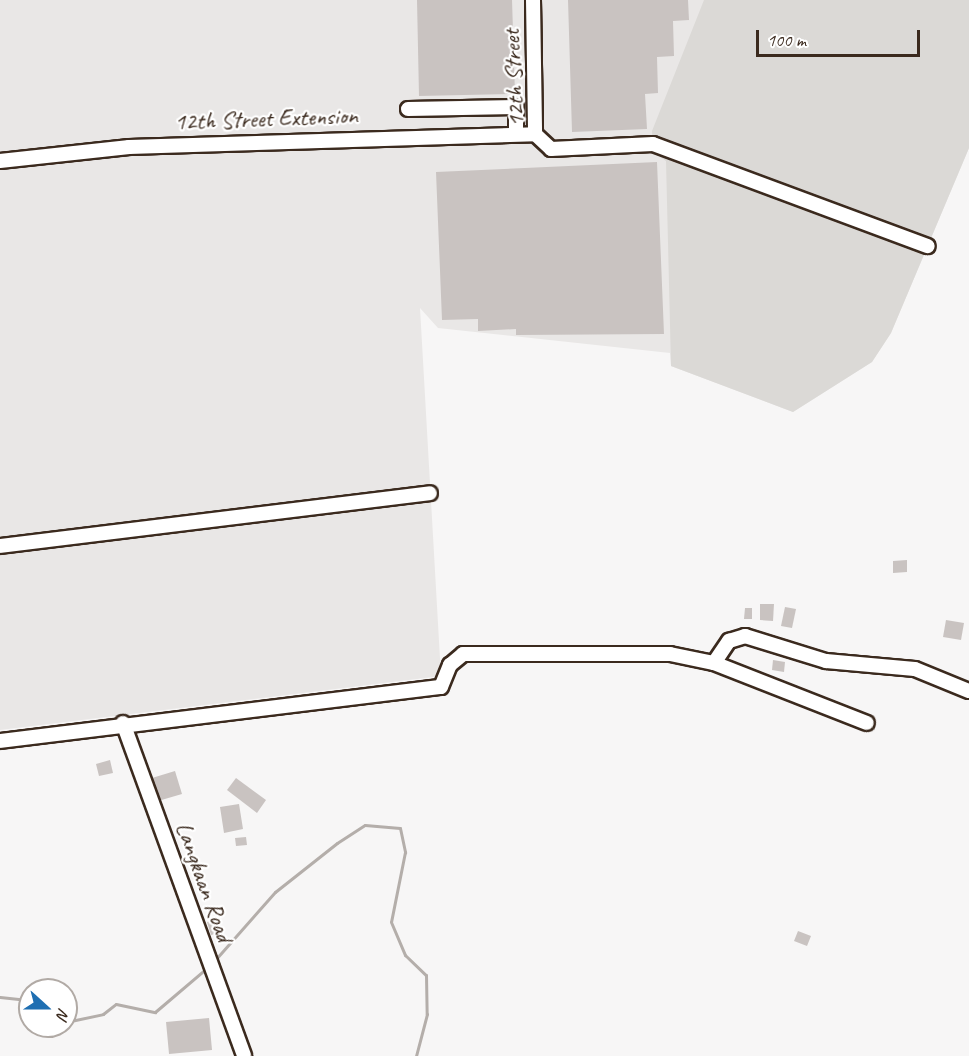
<!DOCTYPE html>
<style>
body{margin:0}
#map{position:relative;width:969px;height:1056px;overflow:hidden;background:#f7f6f6;font-family:Caveat,sans-serif}
div>[style]{position:absolute}
.built>*{inset:0;background:#e9e7e6}
.green>*{inset:0;background:#dbd9d6}
.stream>*{height:3px;margin:-1.5px;padding:0 1.5px;transform-origin:1.5px;border-radius:1.5px;background:#b4aeaa}
.building>*{inset:0;background:#c9c3c1}
.roads{filter:drop-shadow(2px 0 #3b2a1e) drop-shadow(-2px 0 #3b2a1e) drop-shadow(0 2px #3b2a1e) drop-shadow(0 -2px #3b2a1e)}
.minor>*{height:14px;margin:-7px;padding:0 7px;transform-origin:7px;border-radius:7px;background:#fff}
span{translate:-50% -50%;white-space:nowrap;text-align:center;line-height:1.15;-webkit-text-stroke:4.5px #fff;paint-order:stroke}
.street-label{font-size:24px;color:#3b2a1e}
.north{position:absolute;left:18px;top:978px;width:60px;height:60px;box-sizing:border-box;background:#fff;border:2px solid #b1aaa5;border-radius:50%;rotate:111deg;font-size:16px;font-weight:700;line-height:24px;text-align:center;color:#3b2a1e}
.north::after{content:'';display:block;margin:auto;width:21px;height:27px;background:#1f6fb2;clip-path:polygon(50% 0,100% 100%,50% 72%,0 100%)}
.scale{position:absolute;left:756px;top:30px;width:164px;height:27px;box-sizing:border-box;border:3px solid #3b2a1e;border-top:0;padding-left:8px;font-size:18px;line-height:21px;white-space:nowrap;color:#3b2a1e;-webkit-text-stroke:4px #fff;paint-order:stroke}
</style>
<div id="map">
<div class="built">
<i style="clip-path:polygon(0 0,969px 0,969px 148px,891px 333px,872px 362px,793px 412px,671px 366px,670px 353px,438px 328px,420px 308px,441px 676px,0 730px)"></i>
</div>
<div class="green">
<i style="clip-path:polygon(704px 0,969px 0,969px 148px,891px 333px,872px 362px,793px 412px,671px 366px,666px 161px,653px 152px,652px 131px)"></i>
</div>
<div class="stream">
<i style="left:215px;top:960px;width:91px;rotate:-48.6deg"></i>
<i style="left:275px;top:892px;width:79px;rotate:-38.3deg"></i>
<i style="left:337px;top:843px;width:33px;rotate:-33deg"></i>
<i style="left:365px;top:825px;width:35px;rotate:5deg"></i>
<i style="left:400px;top:828px;width:25px;rotate:78deg"></i>
<i style="left:405px;top:852px;width:71px;rotate:101.3deg"></i>
<i style="left:391px;top:922px;width:36px;rotate:67deg"></i>
<i style="left:405px;top:955px;width:29px;rotate:44deg"></i>
<i style="left:426px;top:975px;width:39px;rotate:89deg"></i>
<i style="left:427px;top:1014px;width:43px;rotate:104.7deg"></i>
<i style="left:0;top:997px;width:30px;rotate:6deg"></i>
<i style="left:66px;top:1022px;width:38px;rotate:-12deg"></i>
<i style="left:103px;top:1014px;width:16px;rotate:-38deg"></i>
<i style="left:116px;top:1004px;width:40px;rotate:12deg"></i>
<i style="left:155px;top:1012px;width:70px;rotate:-40.3deg"></i>
</div>
<div class="building">
<i style="clip-path:polygon(417px 0,512px 0,515px 94px,419px 96px)"></i>
<i style="clip-path:polygon(568px 0,688px 0,689px 20px,673px 21px,674px 56px,657px 57px,658px 93px,645px 94px,647px 129px,572px 132px)"></i>
<i style="clip-path:polygon(657px 162px,664px 334px,516px 335px,516px 329px,478px 331px,478px 319px,442px 320px,436px 172px)"></i>
<i style="clip-path:polygon(907px 560px,907px 572px,893px 573px,893px 561px)"></i>
<i style="clip-path:polygon(760px 604px,774px 604px,773px 621px,760px 620px)"></i>
<i style="clip-path:polygon(785px 607px,796px 609px,792px 628px,781px 626px)"></i>
<i style="clip-path:polygon(745px 608px,752px 608px,752px 619px,744px 619px)"></i>
<i style="clip-path:polygon(946px 620px,964px 623px,961px 640px,943px 637px)"></i>
<i style="clip-path:polygon(773px 660px,785px 662px,784px 672px,772px 670px)"></i>
<i style="clip-path:polygon(110px 760px,113px 773px,99px 776px,96px 764px)"></i>
<i style="clip-path:polygon(175px 771px,182px 794px,158px 801px,152px 778px)"></i>
<i style="clip-path:polygon(236px 778px,266px 800px,257px 813px,227px 790px)"></i>
<i style="clip-path:polygon(239px 804px,243px 829px,224px 833px,220px 807px)"></i>
<i style="clip-path:polygon(246px 837px,247px 845px,236px 846px,235px 838px)"></i>
<i style="clip-path:polygon(219px 919px,223px 932px,211px 935px,207px 922px)"></i>
<i style="clip-path:polygon(798px 931px,811px 936px,807px 946px,794px 941px)"></i>
<i style="clip-path:polygon(209px 1018px,212px 1050px,169px 1054px,166px 1022px)"></i>
</div>
<div class="roads">
<div class="minor">
<i style="left:533px;top:0;width:134px;rotate:89.1deg"></i>
<i style="left:535px;top:134px;width:22px;rotate:43deg"></i>
<i style="left:551px;top:149px;width:102px;rotate:-2.8deg"></i>
<i style="left:653px;top:144px;width:293px;rotate:20.4deg"></i>
<i style="left:408px;top:109px;width:108px;rotate:-1.1deg"></i>
<i style="left:516px;top:107px;width:27px;rotate:90deg"></i>
<i style="left:0;top:161px;width:130px;rotate:-6.2deg"></i>
<i style="left:129px;top:147px;width:406px;rotate:-1.8deg"></i>
<i style="left:0;top:546px;width:433px;rotate:-7deg"></i>
<i style="left:714px;top:663px;width:27px;rotate:-56deg"></i>
<i style="left:729px;top:641px;width:17px;rotate:-17deg"></i>
<i style="left:745px;top:636px;width:85px;rotate:17.2deg"></i>
<i style="left:826px;top:661px;width:89px;rotate:5.1deg"></i>
<i style="left:915px;top:669px;width:58px;rotate:22.2deg"></i>
<i style="left:123px;top:723px;width:354px;rotate:70deg"></i>
<i style="left:0;top:741px;width:444px;rotate:-7deg"></i>
<i style="left:441px;top:687px;width:24px;rotate:-68deg"></i>
<i style="left:450px;top:665px;width:17px;rotate:-40deg"></i>
<i style="left:463px;top:654px;width:207px"></i>
<i style="left:670px;top:654px;width:45px;rotate:11.6deg"></i>
<i style="left:714px;top:663px;width:164px;rotate:21.4deg"></i>
</div>
</div>
<div class="street-label">
<span style="left:514px;top:78px;rotate:-93deg">12th Street</span>
<span style="left:266px;top:119px;rotate:-2deg">12th Street Extension</span>
<span style="left:204px;top:882px;rotate:70deg">Langkaan Road</span>
</div>
<div class="north">N</div>
<div class="scale">100 m</div>
</div>
